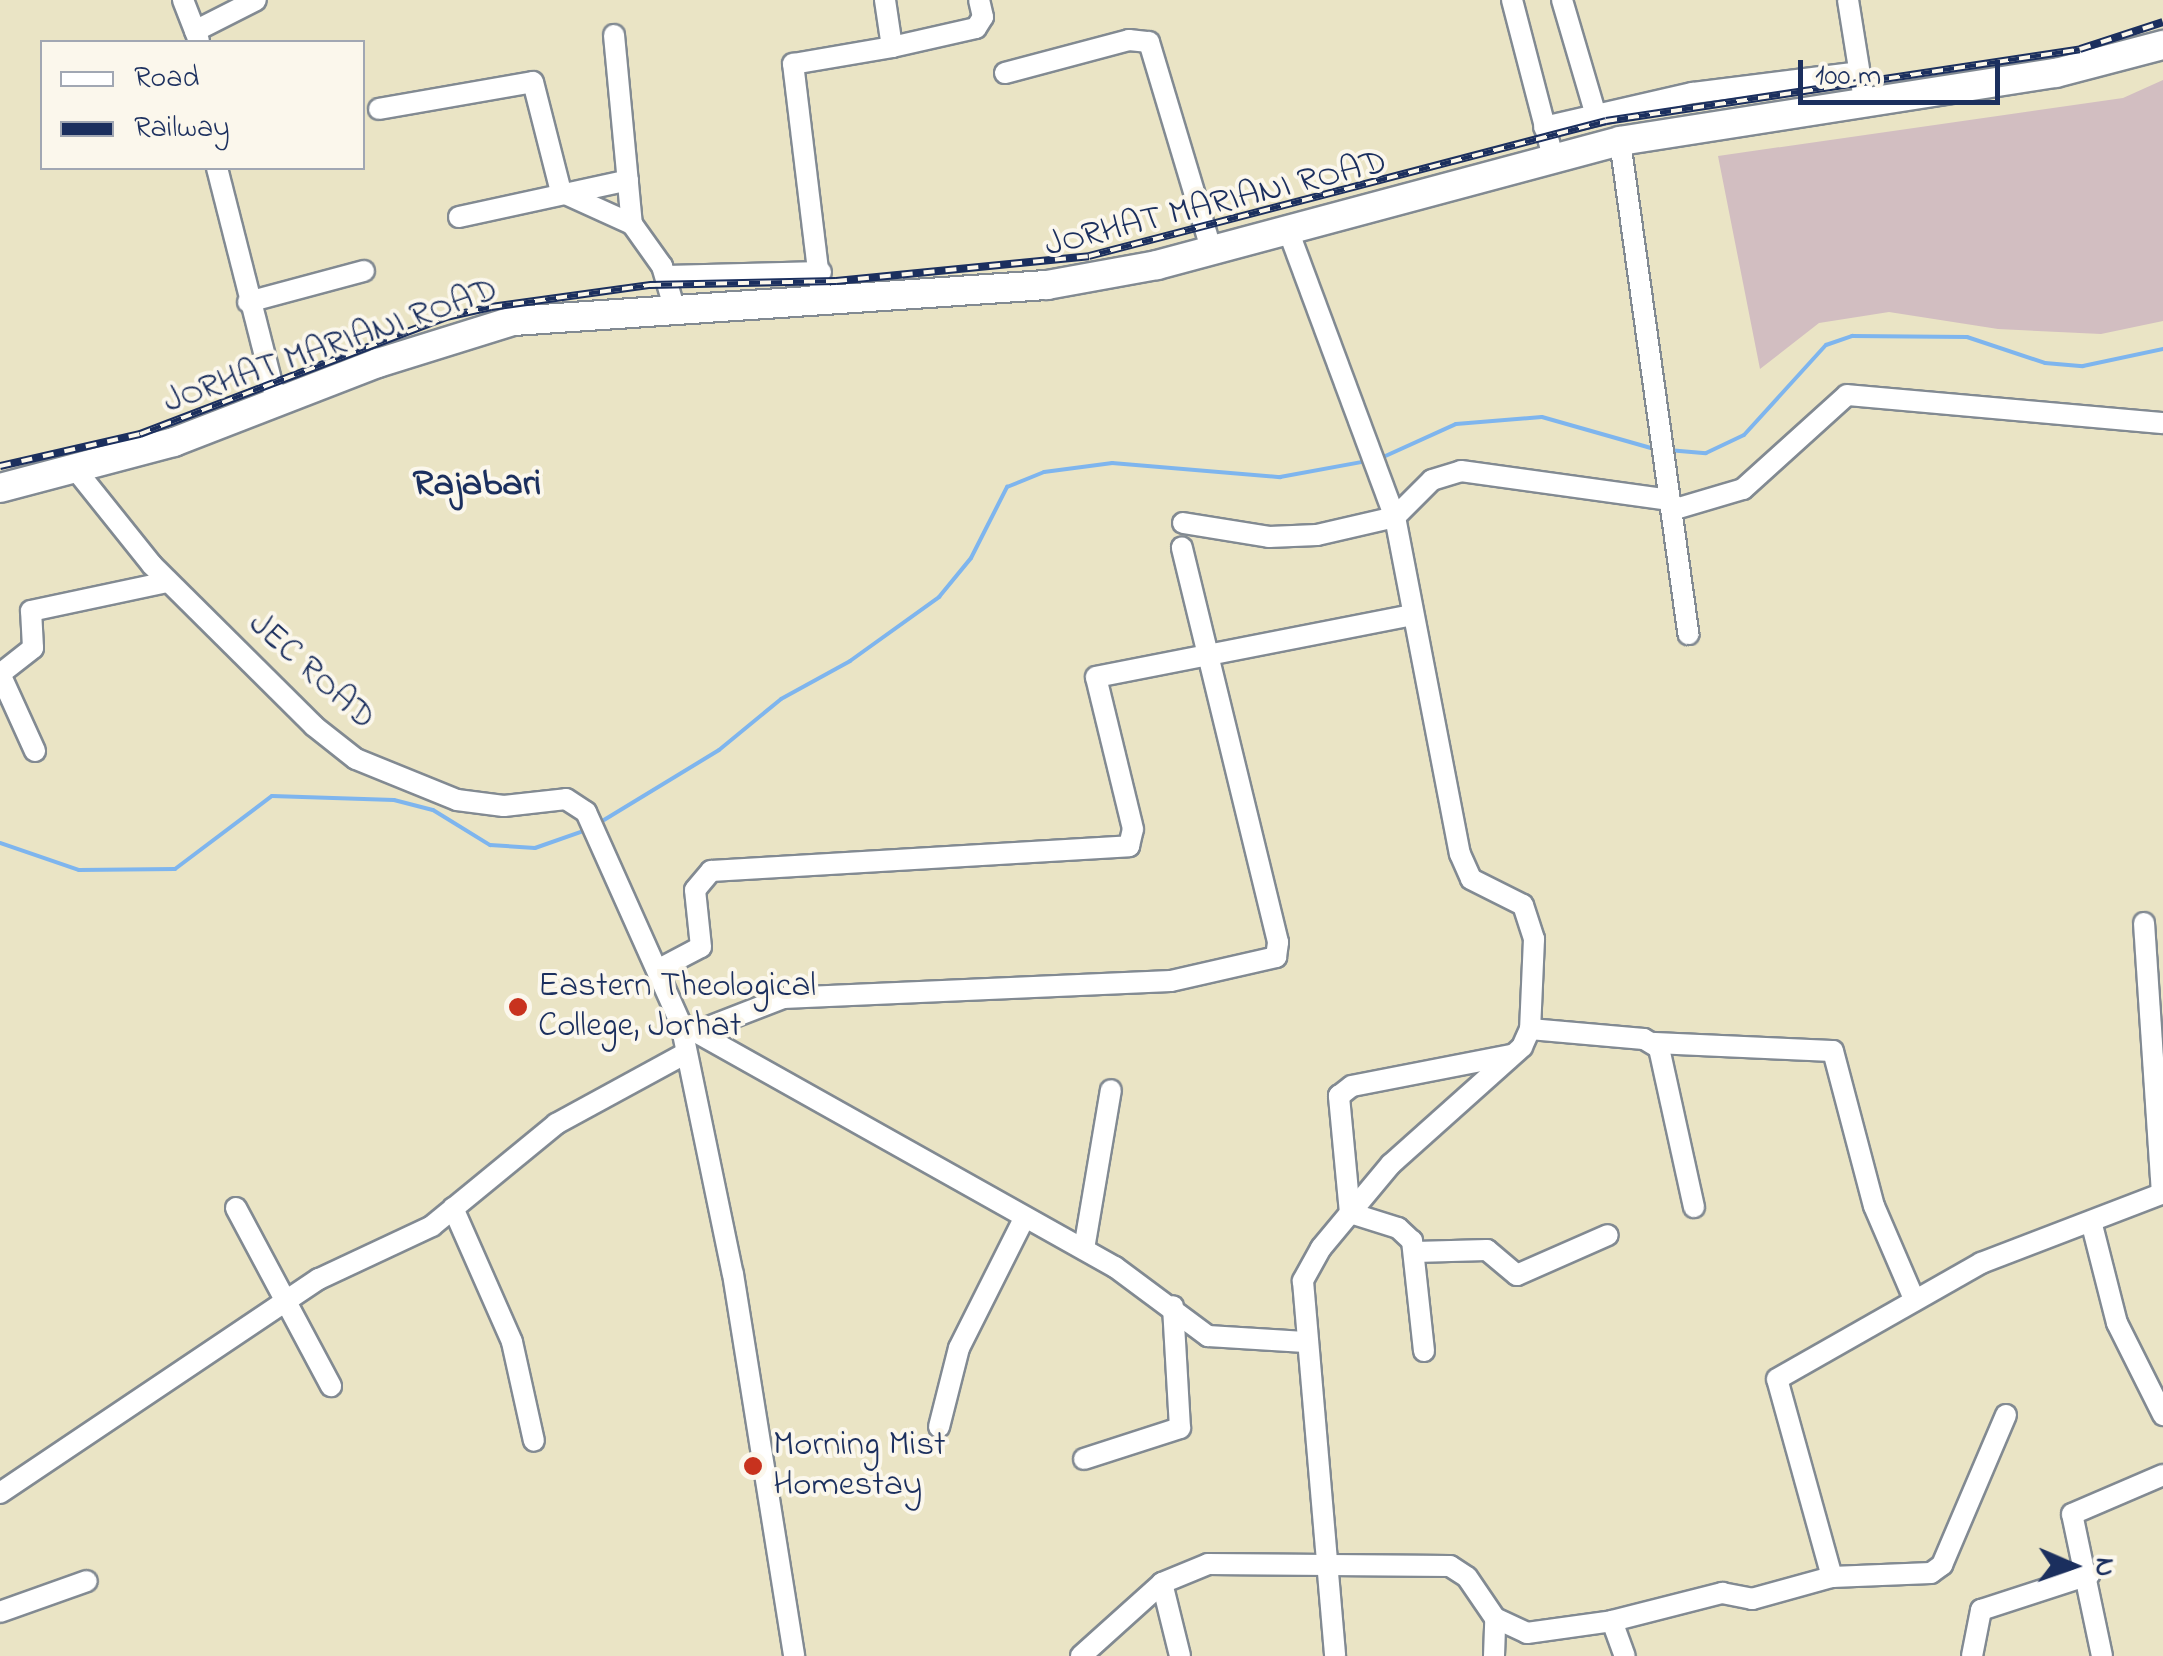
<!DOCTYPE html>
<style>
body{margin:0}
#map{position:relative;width:2163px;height:1656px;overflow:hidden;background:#eae4c5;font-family:"Indie Flower",sans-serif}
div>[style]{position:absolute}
.industrial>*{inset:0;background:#d2bec1}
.stream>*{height:4px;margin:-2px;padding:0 2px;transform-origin:2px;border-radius:2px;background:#7eb5ee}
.roads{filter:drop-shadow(2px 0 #828a92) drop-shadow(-2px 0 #828a92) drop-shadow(0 2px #828a92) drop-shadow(0 -2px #828a92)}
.minor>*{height:20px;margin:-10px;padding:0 10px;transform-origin:10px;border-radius:10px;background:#fff}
.highway>*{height:28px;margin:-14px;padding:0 14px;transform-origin:14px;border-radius:14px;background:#fff}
.rail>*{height:8px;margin-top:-4px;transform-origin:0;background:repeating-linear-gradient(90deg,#fbf7ec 0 11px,#1b2f5e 0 22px);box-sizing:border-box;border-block:2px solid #1b2f5e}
.dots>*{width:28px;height:28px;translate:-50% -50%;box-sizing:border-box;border:5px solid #fbf7ec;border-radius:50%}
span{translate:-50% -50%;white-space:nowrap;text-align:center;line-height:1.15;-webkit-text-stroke:8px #fbf7ec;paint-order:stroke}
.street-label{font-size:35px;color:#1b2f5e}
.poi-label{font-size:35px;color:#1b2f5e}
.left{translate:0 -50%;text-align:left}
.neighbourhood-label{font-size:38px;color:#1b2f5e;font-weight:700}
.legend{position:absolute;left:40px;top:40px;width:325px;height:130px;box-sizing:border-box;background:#fbf7ec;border:2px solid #a1a7b3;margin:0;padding:12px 18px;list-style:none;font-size:30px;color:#1b2f5e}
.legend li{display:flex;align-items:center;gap:20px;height:50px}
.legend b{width:50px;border:2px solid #a1a7b3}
.north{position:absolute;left:2023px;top:1516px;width:100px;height:100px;-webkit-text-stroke:8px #fbf7ec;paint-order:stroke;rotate:92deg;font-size:28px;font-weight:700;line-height:40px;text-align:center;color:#1b2f5e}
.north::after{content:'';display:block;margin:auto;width:35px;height:45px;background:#1b2f5e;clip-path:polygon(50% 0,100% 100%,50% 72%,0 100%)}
.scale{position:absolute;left:1798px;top:60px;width:202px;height:45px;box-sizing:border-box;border:5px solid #1b2f5e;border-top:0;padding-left:12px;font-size:30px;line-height:35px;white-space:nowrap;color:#1b2f5e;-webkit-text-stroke:8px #fbf7ec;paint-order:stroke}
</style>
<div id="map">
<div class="industrial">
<i style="clip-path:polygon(2163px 80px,2163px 321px,2101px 334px,1998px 329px,1889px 312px,1819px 323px,1760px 369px,1718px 156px,2123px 98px)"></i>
</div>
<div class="stream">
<i style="left:1668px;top:450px;width:38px;rotate:5deg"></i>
<i style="left:1706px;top:453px;width:42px;rotate:-25.3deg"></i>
<i style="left:1744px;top:435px;width:122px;rotate:-47.7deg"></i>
<i style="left:1826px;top:345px;width:28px;rotate:-19deg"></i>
<i style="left:1852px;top:336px;width:115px;rotate:0.5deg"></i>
<i style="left:1967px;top:337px;width:82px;rotate:18.4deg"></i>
<i style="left:2045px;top:363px;width:38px;rotate:5deg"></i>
<i style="left:2083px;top:366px;width:82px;rotate:-12deg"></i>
<i style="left:1381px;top:458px;width:82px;rotate:-24.4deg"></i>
<i style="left:1456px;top:424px;width:86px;rotate:-4.7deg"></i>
<i style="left:1542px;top:417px;width:116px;rotate:15.9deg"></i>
<i style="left:599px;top:823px;width:140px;rotate:-31.3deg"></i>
<i style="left:719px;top:750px;width:80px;rotate:-39.4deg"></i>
<i style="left:781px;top:699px;width:79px;rotate:-28.8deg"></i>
<i style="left:850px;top:661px;width:110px;rotate:-35.7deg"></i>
<i style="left:939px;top:597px;width:50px;rotate:-50.6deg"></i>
<i style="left:971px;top:558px;width:80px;rotate:-63.1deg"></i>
<i style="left:1007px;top:487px;width:40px;rotate:-22deg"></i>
<i style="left:1044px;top:472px;width:69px;rotate:-7.5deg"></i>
<i style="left:1112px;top:463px;width:169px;rotate:4.8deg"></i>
<i style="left:1280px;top:477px;width:88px;rotate:-10.4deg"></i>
<i style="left:0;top:843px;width:83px;rotate:18.9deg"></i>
<i style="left:79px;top:870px;width:96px;rotate:-0.6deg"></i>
<i style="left:175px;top:869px;width:121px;rotate:-37deg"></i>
<i style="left:272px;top:796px;width:122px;rotate:1.9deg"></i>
<i style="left:394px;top:800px;width:40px;rotate:14.4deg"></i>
<i style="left:433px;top:810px;width:67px;rotate:31.6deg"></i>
<i style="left:490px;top:845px;width:45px;rotate:3.8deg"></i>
<i style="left:535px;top:848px;width:54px;rotate:-19.4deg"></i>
</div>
<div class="roads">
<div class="minor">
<i style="left:183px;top:0;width:44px;rotate:68.7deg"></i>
<i style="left:1512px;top:0;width:162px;rotate:75.4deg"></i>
<i style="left:1562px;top:0;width:117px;rotate:73.6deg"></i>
<i style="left:1848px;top:0;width:101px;rotate:80.9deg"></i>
<i style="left:195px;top:31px;width:68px;rotate:-26.9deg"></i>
<i style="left:614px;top:35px;width:190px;rotate:84.6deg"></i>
<i style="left:892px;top:47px;width:86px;rotate:-12.7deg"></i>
<i style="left:976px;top:28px;width:13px;rotate:-58deg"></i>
<i style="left:983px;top:17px;width:17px;rotate:-103deg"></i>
<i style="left:1005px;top:73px;width:128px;rotate:-14.9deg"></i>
<i style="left:1129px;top:40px;width:20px;rotate:6deg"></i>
<i style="left:1149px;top:42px;width:216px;rotate:73.3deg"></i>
<i style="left:379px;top:109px;width:156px;rotate:-9.9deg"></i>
<i style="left:533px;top:82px;width:114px;rotate:75.7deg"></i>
<i style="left:561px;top:192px;width:78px;rotate:24.3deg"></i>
<i style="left:632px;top:224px;width:52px;rotate:54.5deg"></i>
<i style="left:662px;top:266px;width:43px;rotate:73.7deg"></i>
<i style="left:1544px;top:127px;width:153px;rotate:-12.9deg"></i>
<i style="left:1693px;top:93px;width:167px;rotate:-7.2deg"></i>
<i style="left:1620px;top:141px;width:498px;rotate:82.1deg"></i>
<i style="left:217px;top:168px;width:243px;rotate:75.7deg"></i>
<i style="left:459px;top:217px;width:173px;rotate:-12.3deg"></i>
<i style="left:1288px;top:230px;width:306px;rotate:69.6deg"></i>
<i style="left:1395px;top:517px;width:343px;rotate:79.1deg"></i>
<i style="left:1460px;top:854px;width:27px;rotate:66deg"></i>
<i style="left:1471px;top:879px;width:58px;rotate:26.6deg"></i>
<i style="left:1523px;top:905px;width:36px;rotate:72deg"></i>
<i style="left:1534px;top:939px;width:90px;rotate:92.5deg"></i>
<i style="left:1530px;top:1029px;width:20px;rotate:114deg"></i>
<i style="left:1522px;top:1047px;width:176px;rotate:138.2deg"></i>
<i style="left:1391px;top:1164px;width:109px;rotate:129.8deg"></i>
<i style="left:1321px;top:1248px;width:38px;rotate:119deg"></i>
<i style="left:1303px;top:1281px;width:376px;rotate:85.1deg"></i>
<i style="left:667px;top:276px;width:154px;rotate:-1.5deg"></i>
<i style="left:248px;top:302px;width:120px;rotate:-15deg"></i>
<i style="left:822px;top:303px;width:241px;rotate:-96.9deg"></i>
<i style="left:793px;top:64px;width:100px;rotate:-9.7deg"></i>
<i style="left:892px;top:47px;width:48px;rotate:-98.5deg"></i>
<i style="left:76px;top:470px;width:122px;rotate:51.3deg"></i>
<i style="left:152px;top:565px;width:228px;rotate:44.8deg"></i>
<i style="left:314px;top:726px;width:53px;rotate:38.2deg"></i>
<i style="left:356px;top:759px;width:109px;rotate:22.1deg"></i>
<i style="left:457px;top:800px;width:47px;rotate:7.3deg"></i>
<i style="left:504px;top:806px;width:62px;rotate:-6.4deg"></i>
<i style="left:566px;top:799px;width:24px;rotate:33deg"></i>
<i style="left:586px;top:812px;width:232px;rotate:65.9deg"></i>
<i style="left:681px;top:1024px;width:255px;rotate:78.3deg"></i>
<i style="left:733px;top:1274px;width:387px;rotate:80.9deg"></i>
<i style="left:1672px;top:510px;width:74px;rotate:-16.5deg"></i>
<i style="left:1743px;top:489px;width:140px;rotate:-42.1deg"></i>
<i style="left:1847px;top:395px;width:317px;rotate:5.1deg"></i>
<i style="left:1183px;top:523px;width:87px;rotate:9.2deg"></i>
<i style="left:1269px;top:537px;width:48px;rotate:-2.4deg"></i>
<i style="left:1317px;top:535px;width:80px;rotate:-13deg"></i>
<i style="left:1395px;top:517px;width:52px;rotate:-45deg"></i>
<i style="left:1432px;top:480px;width:30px;rotate:-17deg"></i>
<i style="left:1461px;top:471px;width:211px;rotate:7.9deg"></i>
<i style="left:35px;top:751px;width:85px;rotate:-114.4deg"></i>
<i style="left:0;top:674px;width:42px;rotate:-38.2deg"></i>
<i style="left:33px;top:648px;width:37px;rotate:-93deg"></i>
<i style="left:31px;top:611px;width:140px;rotate:-12deg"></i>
<i style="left:2144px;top:923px;width:271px;rotate:86.2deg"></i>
<i style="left:659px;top:969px;width:47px;rotate:-27.6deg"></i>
<i style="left:701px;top:947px;width:57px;rotate:-96deg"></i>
<i style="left:695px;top:890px;width:25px;rotate:-50deg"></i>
<i style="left:711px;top:871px;width:419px;rotate:-3.4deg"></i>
<i style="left:1129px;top:846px;width:17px;rotate:-77deg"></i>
<i style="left:1133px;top:829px;width:156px;rotate:-103.7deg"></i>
<i style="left:1096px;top:677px;width:322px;rotate:-11.1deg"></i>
<i style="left:687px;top:1027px;width:491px;rotate:29.3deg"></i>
<i style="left:1115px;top:1267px;width:116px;rotate:36.6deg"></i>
<i style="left:1208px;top:1336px;width:97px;rotate:3.5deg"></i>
<i style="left:1530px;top:1029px;width:114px;rotate:5deg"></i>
<i style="left:1644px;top:1039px;width:17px;rotate:31deg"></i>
<i style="left:1659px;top:1048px;width:163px;rotate:77.6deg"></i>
<i style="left:698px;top:1031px;width:91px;rotate:-21.2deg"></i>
<i style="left:783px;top:998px;width:388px;rotate:-2.5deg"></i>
<i style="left:1171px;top:981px;width:108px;rotate:-12.9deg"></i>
<i style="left:1276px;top:957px;width:15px;rotate:-82deg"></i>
<i style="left:1278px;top:942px;width:406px;rotate:-103.7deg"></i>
<i style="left:1654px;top:1043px;width:179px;rotate:2.6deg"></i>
<i style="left:1833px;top:1051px;width:160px;rotate:75.2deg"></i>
<i style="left:1874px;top:1206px;width:101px;rotate:66.7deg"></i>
<i style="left:236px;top:1208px;width:202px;rotate:61.9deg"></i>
<i style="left:453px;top:1208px;width:146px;rotate:66.2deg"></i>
<i style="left:512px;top:1342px;width:101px;rotate:77.5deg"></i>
<i style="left:2092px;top:1225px;width:101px;rotate:75.7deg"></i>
<i style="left:2117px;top:1323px;width:103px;rotate:63.4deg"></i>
<i style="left:1084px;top:1249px;width:161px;rotate:-80.4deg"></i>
<i style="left:1415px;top:1252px;width:72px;rotate:-1.6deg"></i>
<i style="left:1487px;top:1250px;width:39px;rotate:40deg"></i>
<i style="left:1517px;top:1275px;width:99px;rotate:-23.7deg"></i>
<i style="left:1424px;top:1351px;width:111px;rotate:-96.2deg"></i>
<i style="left:1412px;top:1241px;width:19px;rotate:-137deg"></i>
<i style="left:1398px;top:1228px;width:50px;rotate:-162.6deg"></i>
<i style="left:1350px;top:1213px;width:118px;rotate:-95.4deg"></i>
<i style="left:1339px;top:1096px;width:16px;rotate:-38deg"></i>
<i style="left:1352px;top:1086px;width:162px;rotate:-11deg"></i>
<i style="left:939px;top:1427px;width:81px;rotate:-75.8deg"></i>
<i style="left:959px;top:1348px;width:144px;rotate:-63.3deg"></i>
<i style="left:1084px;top:1459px;width:101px;rotate:-17.9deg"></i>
<i style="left:1180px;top:1428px;width:122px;rotate:-93.3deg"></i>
<i style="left:0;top:1493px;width:384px;rotate:-33.9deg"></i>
<i style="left:319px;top:1279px;width:125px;rotate:-25.1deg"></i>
<i style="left:432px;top:1226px;width:161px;rotate:-39.4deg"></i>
<i style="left:556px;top:1124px;width:148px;rotate:-28.6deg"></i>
<i style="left:1832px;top:1577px;width:205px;rotate:-105.5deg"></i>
<i style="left:1777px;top:1379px;width:235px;rotate:-29.6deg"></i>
<i style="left:1981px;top:1263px;width:195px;rotate:-21deg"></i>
<i style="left:1162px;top:1583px;width:75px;rotate:76.1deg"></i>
<i style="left:0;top:1612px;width:92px;rotate:-19.6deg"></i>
<i style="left:1612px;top:1621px;width:37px;rotate:70deg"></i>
<i style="left:1081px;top:1656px;width:109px;rotate:-42deg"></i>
<i style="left:1162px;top:1583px;width:50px;rotate:-22.4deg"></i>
<i style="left:1208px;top:1564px;width:242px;rotate:0.5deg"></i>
<i style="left:1450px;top:1566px;width:20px;rotate:33deg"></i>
<i style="left:1467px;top:1577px;width:50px;rotate:55.7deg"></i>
<i style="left:1495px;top:1618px;width:35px;rotate:25deg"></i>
<i style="left:1527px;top:1633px;width:86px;rotate:-8deg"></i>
<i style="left:1612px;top:1621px;width:114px;rotate:-14.3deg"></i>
<i style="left:1722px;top:1593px;width:31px;rotate:11deg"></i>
<i style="left:1752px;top:1599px;width:83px;rotate:-15.4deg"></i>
<i style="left:1832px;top:1577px;width:99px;rotate:-2.3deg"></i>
<i style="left:1931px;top:1573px;width:14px;rotate:-36deg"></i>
<i style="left:1942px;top:1565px;width:163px;rotate:-66.9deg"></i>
<i style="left:1494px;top:1656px;width:38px;rotate:-88deg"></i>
<i style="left:1972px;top:1656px;width:47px;rotate:-78.9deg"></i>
<i style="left:1981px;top:1610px;width:114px;rotate:-18deg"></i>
<i style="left:2102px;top:1656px;width:145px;rotate:-101.9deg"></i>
<i style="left:2072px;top:1514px;width:99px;rotate:-23.2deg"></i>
</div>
<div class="highway">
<i style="left:0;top:488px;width:180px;rotate:-14.8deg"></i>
<i style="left:174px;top:442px;width:219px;rotate:-21.2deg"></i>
<i style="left:378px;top:363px;width:141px;rotate:-17.3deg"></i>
<i style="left:513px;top:321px;width:535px;rotate:-3.86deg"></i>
<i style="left:1047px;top:285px;width:112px;rotate:-10.3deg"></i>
<i style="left:1157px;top:265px;width:479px;rotate:-15deg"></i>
<i style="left:1620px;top:141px;width:441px;rotate:-8.9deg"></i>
<i style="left:2056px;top:73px;width:111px;rotate:-14.7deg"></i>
</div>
</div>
<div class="rail">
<i style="left:0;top:466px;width:144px;rotate:-12.9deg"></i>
<i style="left:140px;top:434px;width:328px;rotate:-20.9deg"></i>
<i style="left:446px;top:317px;width:46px;rotate:-12.5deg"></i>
<i style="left:491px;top:307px;width:161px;rotate:-7.9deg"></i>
<i style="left:650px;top:285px;width:186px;rotate:-1.2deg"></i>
<i style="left:836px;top:281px;width:254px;rotate:-5.6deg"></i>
<i style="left:1089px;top:256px;width:534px;rotate:-14.63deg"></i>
<i style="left:1606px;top:121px;width:479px;rotate:-8.6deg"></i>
<i style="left:2080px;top:49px;width:87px;rotate:-18deg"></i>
</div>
<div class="dots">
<i style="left:518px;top:1007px;background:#c8321e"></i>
<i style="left:753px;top:1466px;background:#c8321e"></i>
</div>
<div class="street-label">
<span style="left:1216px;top:205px;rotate:-14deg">JORHAT MARIANI ROAD</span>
<span style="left:331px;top:347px;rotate:-19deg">JORHAT MARIANI ROAD</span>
<span style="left:311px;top:672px;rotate:42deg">JEC ROAD</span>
</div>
<div class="poi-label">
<span class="left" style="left:538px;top:1007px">Eastern Theological<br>College, Jorhat</span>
<span class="left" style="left:773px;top:1466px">Morning Mist<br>Homestay</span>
</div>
<div class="neighbourhood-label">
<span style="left:477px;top:486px">Rajabari</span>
</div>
<ul class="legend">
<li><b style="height:12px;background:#fff"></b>Road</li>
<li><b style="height:12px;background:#1b2f5e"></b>Railway</li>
</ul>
<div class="north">N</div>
<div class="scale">100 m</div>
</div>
